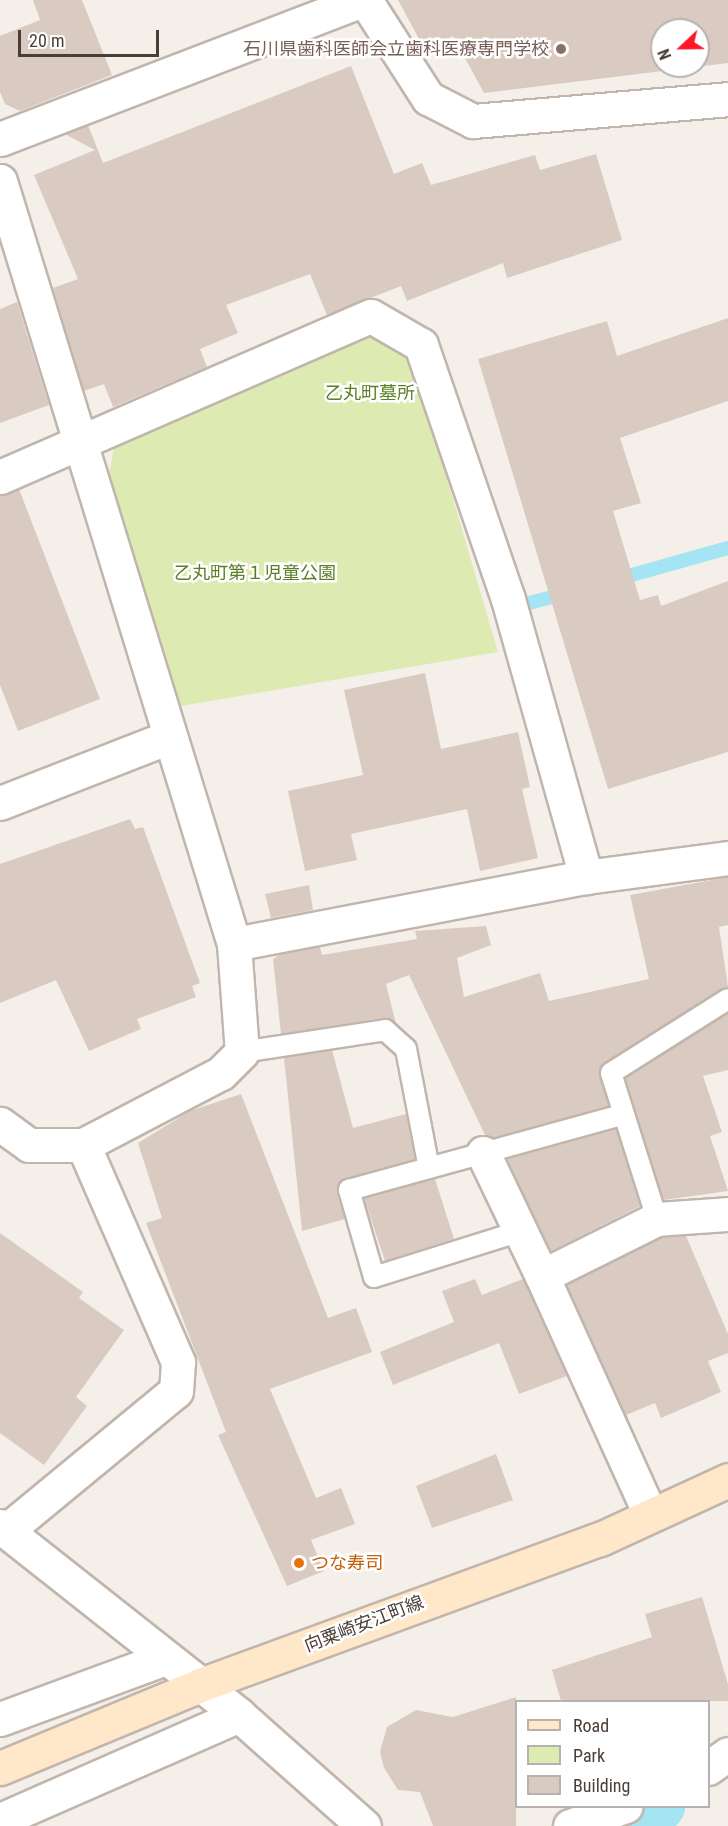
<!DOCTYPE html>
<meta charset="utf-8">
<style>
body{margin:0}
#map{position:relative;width:728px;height:1826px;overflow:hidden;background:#f5efea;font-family:"Roboto Condensed","Noto Sans JP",sans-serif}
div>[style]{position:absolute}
.green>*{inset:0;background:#ddeab2}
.stream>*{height:14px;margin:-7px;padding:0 7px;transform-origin:7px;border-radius:7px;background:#a5e4f3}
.canal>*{height:50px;margin:-25px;padding:0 25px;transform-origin:25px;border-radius:25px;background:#a5e4f3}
.building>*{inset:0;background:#dacbc2}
.roads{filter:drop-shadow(2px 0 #c1b5ac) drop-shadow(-2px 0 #c1b5ac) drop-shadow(0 2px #c1b5ac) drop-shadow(0 -2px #c1b5ac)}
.service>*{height:20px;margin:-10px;padding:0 10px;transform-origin:10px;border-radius:10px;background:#fff}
.minor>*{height:33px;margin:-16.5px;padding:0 16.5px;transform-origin:16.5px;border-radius:16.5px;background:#fff}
.tertiary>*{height:33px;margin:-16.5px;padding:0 16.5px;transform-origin:16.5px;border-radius:16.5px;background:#fff}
.secondary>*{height:33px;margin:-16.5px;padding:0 16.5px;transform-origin:16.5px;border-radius:16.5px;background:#ffe7ca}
.dots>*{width:16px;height:16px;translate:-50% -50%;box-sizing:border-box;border:3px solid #fff;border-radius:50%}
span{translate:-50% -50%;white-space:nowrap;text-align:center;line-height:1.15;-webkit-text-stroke:5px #fff;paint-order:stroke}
.education-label{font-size:18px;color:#785e54}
.right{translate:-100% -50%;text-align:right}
.park-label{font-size:18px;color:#5b7e28}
.food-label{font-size:18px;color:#c56008}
.left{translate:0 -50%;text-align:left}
.street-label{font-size:18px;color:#4a3f37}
.legend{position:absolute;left:515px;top:1700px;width:195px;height:108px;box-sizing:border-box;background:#fff;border:2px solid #b7b2af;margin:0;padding:8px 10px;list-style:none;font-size:18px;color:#4a3f37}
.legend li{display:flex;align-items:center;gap:12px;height:30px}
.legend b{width:30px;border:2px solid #b7b2af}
.north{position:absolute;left:650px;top:18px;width:60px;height:60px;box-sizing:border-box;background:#fff;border:2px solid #b7b2af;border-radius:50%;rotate:248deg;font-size:16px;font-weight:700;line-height:24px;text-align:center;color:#4a3f37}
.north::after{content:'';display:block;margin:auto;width:21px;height:27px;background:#ff1726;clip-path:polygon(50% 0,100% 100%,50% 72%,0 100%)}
.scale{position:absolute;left:18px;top:30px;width:141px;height:27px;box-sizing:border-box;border:3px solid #4a3f37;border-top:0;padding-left:8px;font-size:18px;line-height:21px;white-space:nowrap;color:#4a3f37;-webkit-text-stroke:4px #fff;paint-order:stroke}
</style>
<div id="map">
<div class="green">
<i style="clip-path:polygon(371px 337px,411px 356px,498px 652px,175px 707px,106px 494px,115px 440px)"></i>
</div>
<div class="stream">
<i style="left:614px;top:580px;width:118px;rotate:-15.7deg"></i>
<i style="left:514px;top:607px;width:55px;rotate:-14.8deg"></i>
</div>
<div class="canal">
<i style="left:619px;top:1826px;width:46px;rotate:-26deg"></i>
</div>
<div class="building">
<i style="clip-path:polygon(33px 0,82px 0,112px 75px,20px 111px,5px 104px,0 92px,0 36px,40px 20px)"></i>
<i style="clip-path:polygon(evenodd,398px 0,728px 0,728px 63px,484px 93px,453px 36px,425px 50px,398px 0,662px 30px,698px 30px,698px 66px,662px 66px,662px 30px)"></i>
<i style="clip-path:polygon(351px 66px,394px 174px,422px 163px,431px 185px,535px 155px,540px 170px,596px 154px,622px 240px,507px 278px,503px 263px,407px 301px,401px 286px,327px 315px,310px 274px,226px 305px,238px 333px,200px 349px,207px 367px,113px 407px,104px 384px,84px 391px,53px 288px,78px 279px,34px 175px,95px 150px,65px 134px,88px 125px,103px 163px)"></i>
<i style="clip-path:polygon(17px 302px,49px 405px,0 423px,0 309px)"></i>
<i style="clip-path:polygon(728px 318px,728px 401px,620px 438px,641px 503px,613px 511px,640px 600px,658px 595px,661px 606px,728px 581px,728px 752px,608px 789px,478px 359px,607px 321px,617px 356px)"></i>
<i style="clip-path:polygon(19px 489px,100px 699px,18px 731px,0 685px,0 495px)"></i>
<i style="clip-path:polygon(425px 673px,441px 749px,518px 732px,530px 787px,522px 789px,538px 858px,480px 871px,467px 809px,351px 834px,357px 860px,305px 871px,288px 791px,363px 775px,344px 690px)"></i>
<i style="clip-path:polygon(130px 819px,135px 829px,143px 827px,200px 983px,192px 986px,196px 997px,137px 1019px,141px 1029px,89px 1051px,56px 980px,0 1003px,0 864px)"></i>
<i style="clip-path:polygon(728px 877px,728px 925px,719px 927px,728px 987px,601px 1066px,609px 1106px,494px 1138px,485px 1135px,409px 975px,386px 984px,396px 1024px,383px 1018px,281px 1034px,273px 959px,279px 955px,320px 947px,322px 955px,417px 939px,415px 931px,486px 926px,491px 945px,457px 958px,464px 997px,540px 973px,549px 1001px,649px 979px,630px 895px)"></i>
<i style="clip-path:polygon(309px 885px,313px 910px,271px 918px,265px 894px)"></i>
<i style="clip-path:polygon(728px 1013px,728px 1070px,703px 1076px,722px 1132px,710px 1136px,728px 1191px,664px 1200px,625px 1078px)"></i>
<i style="clip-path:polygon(332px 1050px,353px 1128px,406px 1114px,415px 1159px,341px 1181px,337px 1193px,345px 1219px,302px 1231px,284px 1058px)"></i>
<i style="clip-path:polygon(241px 1094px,328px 1318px,356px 1308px,372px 1352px,270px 1389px,316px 1498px,341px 1488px,355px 1524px,311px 1540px,324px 1571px,287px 1586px,218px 1435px,226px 1432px,146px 1223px,162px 1218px,138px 1143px,190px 1111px)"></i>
<i style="clip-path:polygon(616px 1129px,640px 1206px,551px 1251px,507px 1159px)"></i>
<i style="clip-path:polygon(435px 1179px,454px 1239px,385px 1261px,364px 1198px)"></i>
<i style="clip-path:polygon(0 1233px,83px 1292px,79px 1298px,124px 1330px,76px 1397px,87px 1406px,44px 1465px,0 1433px)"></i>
<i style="clip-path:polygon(686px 1236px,728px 1334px,728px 1353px,708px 1361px,721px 1392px,661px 1418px,655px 1403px,626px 1415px,567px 1285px,662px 1237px)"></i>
<i style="clip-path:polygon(475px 1279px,482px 1295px,523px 1279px,567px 1376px,519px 1394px,499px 1343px,393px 1385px,380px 1352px,454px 1322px,442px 1291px)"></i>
<i style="clip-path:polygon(496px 1454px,513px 1500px,432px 1528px,416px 1486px)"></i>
<i style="clip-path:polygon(702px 1597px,728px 1684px,728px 1701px,561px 1701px,552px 1670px,652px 1637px,645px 1614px)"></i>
<i style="clip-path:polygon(516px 1697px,516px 1826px,433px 1826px,420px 1792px,398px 1790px,384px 1768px,380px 1752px,387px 1727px,416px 1710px,453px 1717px)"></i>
</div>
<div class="roads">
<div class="service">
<i style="left:242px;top:1052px;width:145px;rotate:-8.7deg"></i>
<i style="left:385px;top:1030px;width:28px;rotate:42deg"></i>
<i style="left:406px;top:1049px;width:121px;rotate:79.1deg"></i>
<i style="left:657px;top:1219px;width:153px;rotate:-107.5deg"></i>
<i style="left:611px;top:1073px;width:138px;rotate:-32.3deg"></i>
<i style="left:521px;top:1231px;width:154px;rotate:162.6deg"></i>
<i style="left:374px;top:1277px;width:91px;rotate:-106deg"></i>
<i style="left:349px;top:1190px;width:283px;rotate:-15.4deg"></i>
</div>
<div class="minor">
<i style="left:365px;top:0;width:117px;rotate:57.3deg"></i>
<i style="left:428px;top:98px;width:51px;rotate:27.1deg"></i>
<i style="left:473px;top:121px;width:256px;rotate:-4.9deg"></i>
<i style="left:0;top:139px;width:389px;rotate:-21deg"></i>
<i style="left:0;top:181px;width:798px;rotate:72.95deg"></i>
<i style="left:234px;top:944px;width:108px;rotate:85.8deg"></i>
<i style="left:242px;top:1052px;width:30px;rotate:135deg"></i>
<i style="left:221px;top:1073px;width:156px;rotate:152.4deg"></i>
<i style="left:83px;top:1145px;width:54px;rotate:180deg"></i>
<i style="left:29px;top:1145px;width:36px;rotate:-144deg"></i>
<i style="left:0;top:477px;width:404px;rotate:-23.5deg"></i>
<i style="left:371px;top:316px;width:58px;rotate:30.1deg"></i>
<i style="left:421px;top:345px;width:268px;rotate:71.1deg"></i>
<i style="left:508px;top:599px;width:289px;rotate:74.3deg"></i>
<i style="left:0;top:803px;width:181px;rotate:-21.3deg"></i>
<i style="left:234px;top:944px;width:358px;rotate:-10.8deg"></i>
<i style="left:586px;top:877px;width:143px;rotate:-7.6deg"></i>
<i style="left:483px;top:1153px;width:136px;rotate:64.4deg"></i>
<i style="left:650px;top:1514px;width:261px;rotate:-114.4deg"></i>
<i style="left:542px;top:1276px;width:128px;rotate:-26.4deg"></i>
<i style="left:657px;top:1219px;width:71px;rotate:-4deg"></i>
<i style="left:6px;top:1531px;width:220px;rotate:-39.5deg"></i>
<i style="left:176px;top:1391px;width:29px;rotate:-86deg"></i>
<i style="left:178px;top:1362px;width:237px;rotate:-113.6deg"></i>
<i style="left:0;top:1719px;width:177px;rotate:-20.2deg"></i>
<i style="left:708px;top:1768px;width:24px;rotate:-35deg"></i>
<i style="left:0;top:1820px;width:261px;rotate:-23.7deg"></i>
<i style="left:570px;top:1826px;width:59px;rotate:-19.7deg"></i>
</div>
<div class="tertiary">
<i style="left:0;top:1526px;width:305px;rotate:38.3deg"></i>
<i style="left:239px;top:1715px;width:167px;rotate:41.6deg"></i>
</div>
<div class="secondary">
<i style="left:0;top:1768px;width:217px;rotate:-22.5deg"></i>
<i style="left:200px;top:1685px;width:426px;rotate:-20.1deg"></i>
<i style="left:600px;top:1539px;width:141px;rotate:-24.7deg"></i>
</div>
</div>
<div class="dots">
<i style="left:561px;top:49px;background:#8d6e63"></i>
<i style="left:299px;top:1563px;background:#e8710a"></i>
</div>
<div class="education-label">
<span class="right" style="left:549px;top:49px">石川県歯科医師会立歯科医療専門学校</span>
</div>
<div class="park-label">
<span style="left:370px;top:393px">乙丸町墓所</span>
<span style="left:255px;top:573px">乙丸町第１児童公園</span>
</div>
<div class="food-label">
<span class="left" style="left:311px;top:1563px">つな寿司</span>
</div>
<div class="street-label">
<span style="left:364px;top:1624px;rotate:-21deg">向粟崎安江町線</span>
</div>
<ul class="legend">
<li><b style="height:8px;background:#ffe7ca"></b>Road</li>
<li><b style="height:16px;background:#ddeab2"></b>Park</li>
<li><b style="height:16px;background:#dacbc2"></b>Building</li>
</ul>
<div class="north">N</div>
<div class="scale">20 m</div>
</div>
